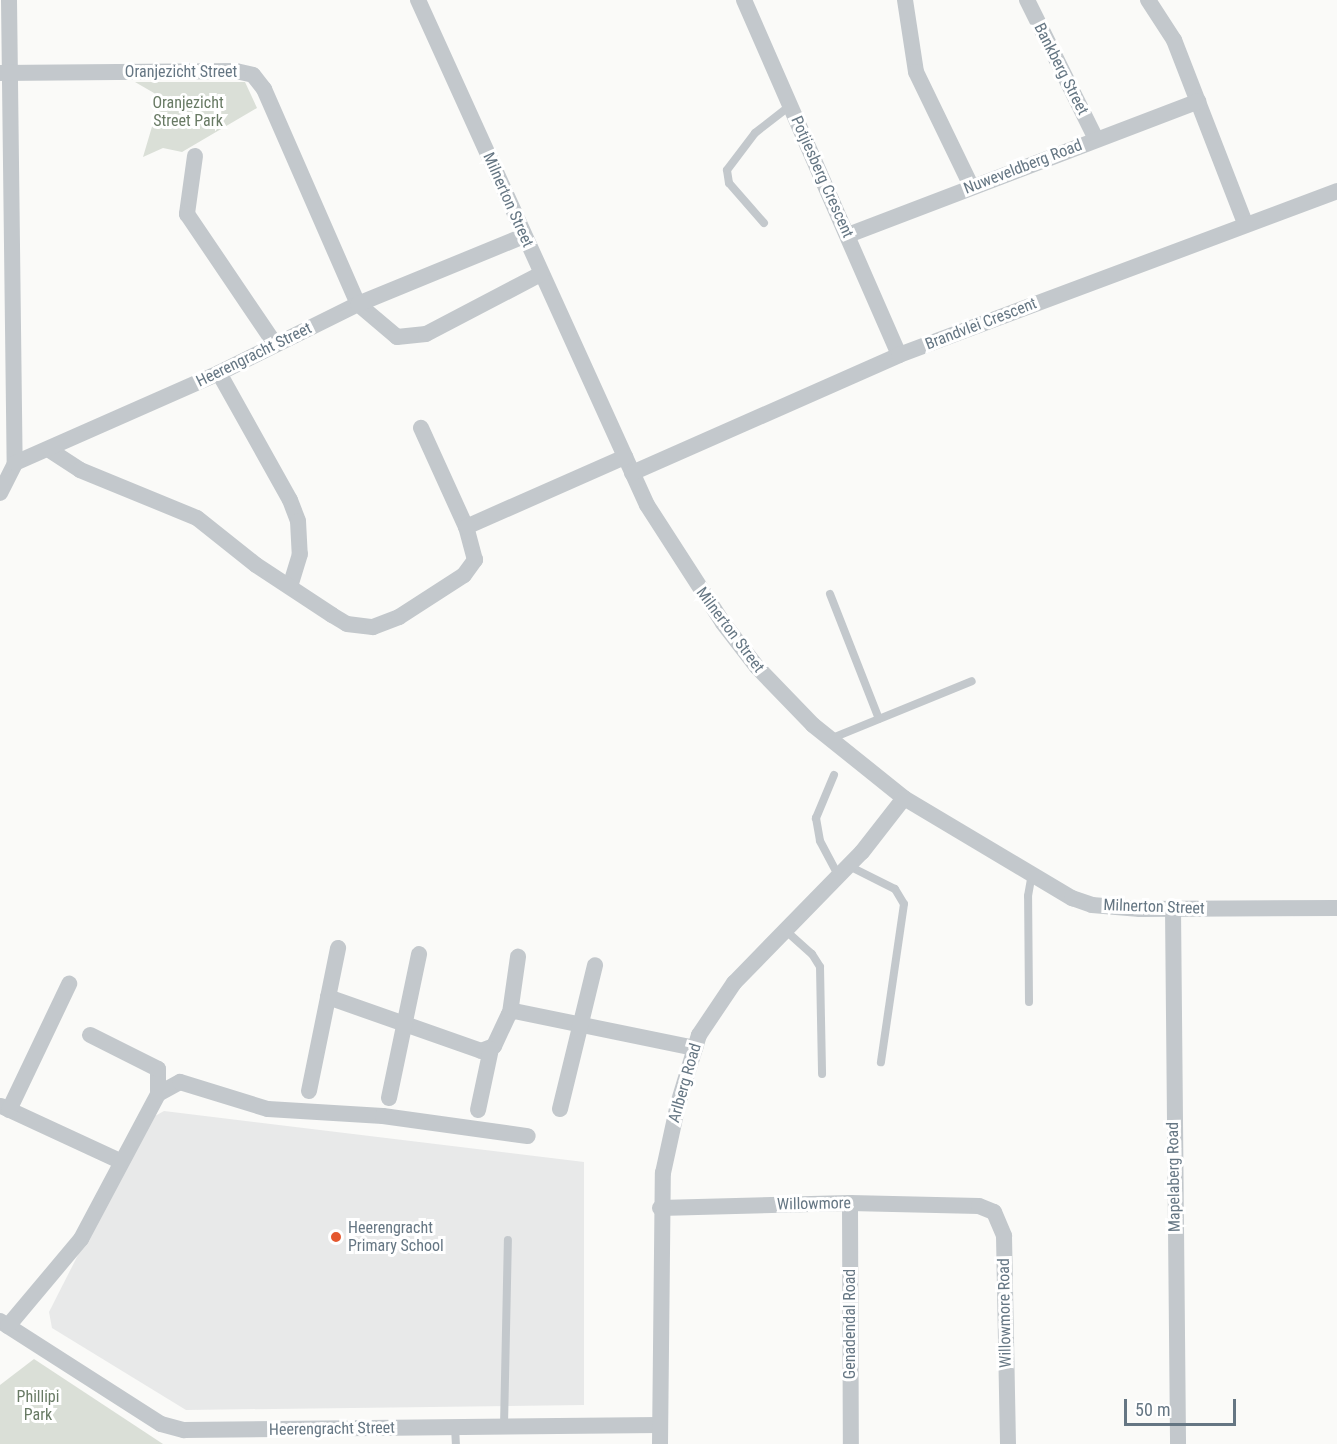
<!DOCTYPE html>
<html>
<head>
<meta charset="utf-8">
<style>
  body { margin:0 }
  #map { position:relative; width:1337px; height:1444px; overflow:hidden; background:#fafaf8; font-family:"Roboto Condensed",sans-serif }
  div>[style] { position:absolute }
  .built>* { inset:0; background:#e8e9e9 }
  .green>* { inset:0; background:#dadfd7 }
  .lane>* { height:8px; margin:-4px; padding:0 4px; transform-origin:4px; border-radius:4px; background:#c3c8cc }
  .street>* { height:16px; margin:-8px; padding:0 8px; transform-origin:8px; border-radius:8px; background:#c3c8cc }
  .dots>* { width:16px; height:16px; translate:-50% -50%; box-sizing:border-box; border:3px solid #fff; border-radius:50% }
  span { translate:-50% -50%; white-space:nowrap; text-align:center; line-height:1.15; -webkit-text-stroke:6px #fff; paint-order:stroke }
  .street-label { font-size:16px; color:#657683 }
  .park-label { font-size:16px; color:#687a64 }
  .poi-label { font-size:16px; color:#657683 }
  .left { translate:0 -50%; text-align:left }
  .scale { position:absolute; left:1124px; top:1399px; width:112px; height:27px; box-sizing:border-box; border:3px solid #657683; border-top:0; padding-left:8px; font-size:18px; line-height:21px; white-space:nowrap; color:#657683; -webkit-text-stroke:4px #fff; paint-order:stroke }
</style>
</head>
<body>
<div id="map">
  <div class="built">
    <i style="clip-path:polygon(164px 1111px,584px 1162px,584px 1405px,186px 1410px,52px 1328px,49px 1312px,146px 1121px)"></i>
  </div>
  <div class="green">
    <i style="clip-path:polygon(135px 82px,245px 82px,257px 108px,182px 152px,163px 148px,143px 157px,159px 103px,154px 93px)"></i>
    <i style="clip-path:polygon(34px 1359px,163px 1444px,0 1444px,0 1385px)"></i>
  </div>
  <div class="lane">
    <i style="left:764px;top:223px;width:53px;rotate:-131.2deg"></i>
    <i style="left:729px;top:183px;width:13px;rotate:-99deg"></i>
    <i style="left:727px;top:170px;width:46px;rotate:-52.9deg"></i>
    <i style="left:755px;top:133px;width:46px;rotate:-37.9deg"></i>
    <i style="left:830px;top:594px;width:134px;rotate:68.6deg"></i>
    <i style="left:830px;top:739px;width:153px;rotate:-22.2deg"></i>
    <i style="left:834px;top:775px;width:47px;rotate:112.7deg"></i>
    <i style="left:816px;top:818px;width:23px;rotate:80deg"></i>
    <i style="left:820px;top:841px;width:40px;rotate:62deg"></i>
    <i style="left:849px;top:866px;width:51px;rotate:26.6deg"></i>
    <i style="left:895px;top:889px;width:17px;rotate:59deg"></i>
    <i style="left:904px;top:904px;width:160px;rotate:98.3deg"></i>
    <i style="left:785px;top:930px;width:36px;rotate:42deg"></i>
    <i style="left:812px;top:954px;width:15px;rotate:58deg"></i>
    <i style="left:820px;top:967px;width:107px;rotate:88.9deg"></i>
    <i style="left:1029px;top:1002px;width:106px;rotate:-90.5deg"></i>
    <i style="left:1028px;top:896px;width:22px;rotate:-80deg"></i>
    <i style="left:504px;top:1426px;width:186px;rotate:-88.8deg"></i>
    <i style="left:455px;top:1427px;width:17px;rotate:87deg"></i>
  </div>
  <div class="street">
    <i style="left:9px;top:0;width:463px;rotate:89.3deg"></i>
    <i style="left:418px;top:0;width:554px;rotate:65.61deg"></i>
    <i style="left:647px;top:505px;width:140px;rotate:57.2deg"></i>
    <i style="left:723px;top:623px;width:56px;rotate:52.3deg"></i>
    <i style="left:757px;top:667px;width:81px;rotate:46deg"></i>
    <i style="left:813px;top:725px;width:117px;rotate:38.7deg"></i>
    <i style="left:904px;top:798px;width:196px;rotate:30.8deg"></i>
    <i style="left:1072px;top:898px;width:21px;rotate:19deg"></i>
    <i style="left:1092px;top:905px;width:48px;rotate:4.8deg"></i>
    <i style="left:1140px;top:909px;width:197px;rotate:-0.3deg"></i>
    <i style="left:744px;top:0;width:387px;rotate:66.4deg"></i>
    <i style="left:905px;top:0;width:73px;rotate:81.3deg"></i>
    <i style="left:916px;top:72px;width:127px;rotate:64.2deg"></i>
    <i style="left:1027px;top:0;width:155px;rotate:63.6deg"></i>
    <i style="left:1148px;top:0;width:48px;rotate:57deg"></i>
    <i style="left:1174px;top:40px;width:196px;rotate:68.8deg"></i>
    <i style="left:0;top:73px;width:236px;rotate:-0.5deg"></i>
    <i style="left:236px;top:71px;width:17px;rotate:13deg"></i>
    <i style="left:253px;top:75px;width:18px;rotate:52deg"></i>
    <i style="left:264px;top:89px;width:235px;rotate:66.4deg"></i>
    <i style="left:358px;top:304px;width:51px;rotate:40.2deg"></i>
    <i style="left:397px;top:337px;width:29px;rotate:-6deg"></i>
    <i style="left:426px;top:334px;width:130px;rotate:-27.6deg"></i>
    <i style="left:195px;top:156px;width:59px;rotate:97.9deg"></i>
    <i style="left:187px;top:214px;width:157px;rotate:55.9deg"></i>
    <i style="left:848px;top:235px;width:375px;rotate:-20.9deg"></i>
    <i style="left:219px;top:373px;width:145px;rotate:60.8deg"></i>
    <i style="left:290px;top:500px;width:22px;rotate:69deg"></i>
    <i style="left:298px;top:521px;width:33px;rotate:87deg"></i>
    <i style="left:300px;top:554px;width:34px;rotate:107deg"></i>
    <i style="left:48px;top:449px;width:38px;rotate:33deg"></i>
    <i style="left:80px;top:470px;width:126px;rotate:22.3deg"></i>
    <i style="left:197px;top:518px;width:75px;rotate:38.5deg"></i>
    <i style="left:256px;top:565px;width:91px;rotate:33.3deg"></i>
    <i style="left:332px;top:615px;width:17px;rotate:31deg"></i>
    <i style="left:347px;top:624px;width:26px;rotate:7deg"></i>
    <i style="left:373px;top:627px;width:28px;rotate:-21deg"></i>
    <i style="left:399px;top:617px;width:77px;rotate:-32.9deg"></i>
    <i style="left:464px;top:575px;width:19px;rotate:-54deg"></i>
    <i style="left:475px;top:560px;width:34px;rotate:-105deg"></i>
    <i style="left:466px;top:527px;width:109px;rotate:-114.4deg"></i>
    <i style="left:632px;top:473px;width:292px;rotate:-23.8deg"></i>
    <i style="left:899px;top:355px;width:468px;rotate:-20.5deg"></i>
    <i style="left:0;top:493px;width:34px;rotate:-63deg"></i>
    <i style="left:15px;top:463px;width:223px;rotate:-23.8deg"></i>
    <i style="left:219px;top:373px;width:155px;rotate:-26.4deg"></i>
    <i style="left:358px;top:304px;width:179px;rotate:-22.3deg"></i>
    <i style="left:466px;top:527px;width:174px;rotate:-23.8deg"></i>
    <i style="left:1173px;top:909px;width:535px;rotate:89.46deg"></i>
    <i style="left:328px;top:997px;width:162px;rotate:19.4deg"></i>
    <i style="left:481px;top:1051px;width:14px;rotate:-21deg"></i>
    <i style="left:494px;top:1046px;width:35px;rotate:-65deg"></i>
    <i style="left:509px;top:1014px;width:6px;rotate:-31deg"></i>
    <i style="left:514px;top:1011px;width:185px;rotate:11.6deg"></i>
    <i style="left:510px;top:1013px;width:57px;rotate:-81.9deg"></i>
    <i style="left:309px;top:1091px;width:146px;rotate:-78.5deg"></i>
    <i style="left:158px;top:1094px;width:25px;rotate:-29deg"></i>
    <i style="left:180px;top:1082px;width:92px;rotate:17.1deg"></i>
    <i style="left:268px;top:1109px;width:115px;rotate:3.5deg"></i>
    <i style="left:383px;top:1116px;width:146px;rotate:7.9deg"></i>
    <i style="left:389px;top:1098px;width:147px;rotate:-78.2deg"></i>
    <i style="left:1px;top:1106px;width:131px;rotate:24.8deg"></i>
    <i style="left:560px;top:1109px;width:148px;rotate:-76.3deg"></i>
    <i style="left:9px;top:1110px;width:140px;rotate:-64.5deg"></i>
    <i style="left:478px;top:1110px;width:62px;rotate:-78deg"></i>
    <i style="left:850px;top:1203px;width:241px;rotate:89.8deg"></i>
    <i style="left:660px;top:1208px;width:190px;rotate:-1.5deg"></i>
    <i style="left:850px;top:1203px;width:129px;rotate:1.3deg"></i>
    <i style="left:979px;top:1206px;width:16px;rotate:22deg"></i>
    <i style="left:994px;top:1212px;width:26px;rotate:67deg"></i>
    <i style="left:1004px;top:1236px;width:208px;rotate:88.9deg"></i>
    <i style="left:0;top:1321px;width:191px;rotate:32.6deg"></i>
    <i style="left:161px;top:1424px;width:24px;rotate:15deg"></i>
    <i style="left:184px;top:1430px;width:475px;rotate:-0.6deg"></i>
    <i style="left:8px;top:1326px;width:114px;rotate:-50deg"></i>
    <i style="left:81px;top:1239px;width:164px;rotate:-62deg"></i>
    <i style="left:158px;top:1094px;width:25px;rotate:-90deg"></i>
    <i style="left:158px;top:1069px;width:76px;rotate:-153.4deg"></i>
    <i style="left:660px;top:1444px;width:271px;rotate:-89.4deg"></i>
    <i style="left:663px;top:1173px;width:71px;rotate:-77.7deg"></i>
    <i style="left:678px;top:1104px;width:72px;rotate:-73.1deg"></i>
    <i style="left:699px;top:1035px;width:63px;rotate:-56.1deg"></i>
    <i style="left:734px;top:983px;width:183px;rotate:-45.7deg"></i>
    <i style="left:862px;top:852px;width:68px;rotate:-52.1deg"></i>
  </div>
  <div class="dots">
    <i style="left:336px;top:1237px;background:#e4572e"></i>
  </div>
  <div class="street-label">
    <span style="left:1061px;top:69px;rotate:63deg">Bankberg Street</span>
    <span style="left:181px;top:72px">Oranjezicht Street</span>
    <span style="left:1023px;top:167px;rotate:-21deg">Nuweveldberg Road</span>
    <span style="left:822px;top:177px;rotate:66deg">Potjiesberg Crescent</span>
    <span style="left:508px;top:200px;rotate:66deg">Milnerton Street</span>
    <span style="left:981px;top:324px;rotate:-21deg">Brandvlei Crescent</span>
    <span style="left:254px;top:355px;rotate:-26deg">Heerengracht Street</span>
    <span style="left:730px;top:630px;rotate:53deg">Milnerton Street</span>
    <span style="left:1154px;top:907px;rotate:2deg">Milnerton Street</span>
    <span style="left:685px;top:1083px;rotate:-74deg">Arlberg Road</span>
    <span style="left:1174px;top:1177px;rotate:-91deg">Mapelaberg Road</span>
    <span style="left:814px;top:1204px;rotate:-1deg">Willowmore</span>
    <span style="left:1005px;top:1313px;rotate:-91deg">Willowmore Road</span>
    <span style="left:850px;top:1324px;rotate:-90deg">Genadendal Road</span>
    <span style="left:332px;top:1429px;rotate:-1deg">Heerengracht Street</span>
  </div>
  <div class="park-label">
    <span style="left:188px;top:112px">Oranjezicht<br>Street Park</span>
    <span style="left:38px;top:1406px">Phillipi<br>Park</span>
  </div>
  <div class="poi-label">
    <span class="left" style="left:348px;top:1237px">Heerengracht<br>Primary School</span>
  </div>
  <div class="scale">50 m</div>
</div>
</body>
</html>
